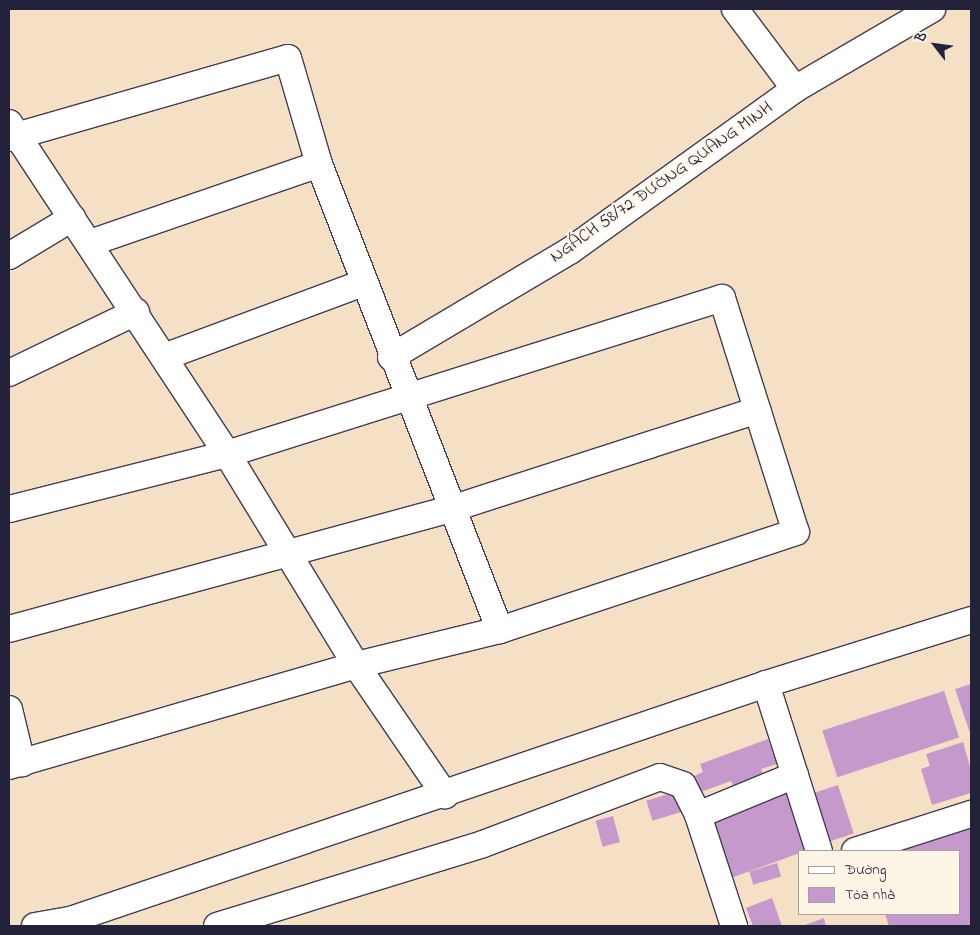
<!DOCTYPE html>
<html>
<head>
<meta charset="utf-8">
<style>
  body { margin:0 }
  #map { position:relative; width:980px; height:935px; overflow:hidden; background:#f5e0c6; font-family:"Indie Flower",sans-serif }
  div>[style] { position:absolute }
  .building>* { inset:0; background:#c699cc; transform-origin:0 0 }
  .roads { filter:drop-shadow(1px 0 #423e50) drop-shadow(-1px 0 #423e50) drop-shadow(0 1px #423e50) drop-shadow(0 -1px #423e50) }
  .minor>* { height:26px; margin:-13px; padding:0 13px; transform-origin:13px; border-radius:13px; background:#fff }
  span { translate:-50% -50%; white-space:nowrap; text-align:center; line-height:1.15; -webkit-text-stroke:4.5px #fcf5e5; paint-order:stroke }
  .street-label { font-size:18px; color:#22223b }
  .frame { position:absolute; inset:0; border:10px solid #22223b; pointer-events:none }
  .legend { position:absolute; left:798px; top:850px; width:162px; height:65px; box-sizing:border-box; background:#fcf5e5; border:1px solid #a5a1a1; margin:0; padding:6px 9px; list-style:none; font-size:15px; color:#22223b }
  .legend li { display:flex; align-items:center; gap:10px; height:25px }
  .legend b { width:25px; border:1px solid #a5a1a1 }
  .north { position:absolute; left:910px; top:20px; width:50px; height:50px; -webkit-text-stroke:4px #fcf5e5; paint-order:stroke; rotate:300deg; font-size:14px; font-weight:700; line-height:20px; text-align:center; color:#22223b }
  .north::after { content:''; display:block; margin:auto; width:18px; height:22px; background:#22223b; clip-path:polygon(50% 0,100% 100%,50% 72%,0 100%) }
</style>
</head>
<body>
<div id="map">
  <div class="building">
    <i style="clip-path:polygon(971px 684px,971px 736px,955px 689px)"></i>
    <i style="left:944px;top:691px;width:49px;height:128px;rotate:72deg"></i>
    <i style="clip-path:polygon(768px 739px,777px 764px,761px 769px,765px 779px,735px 791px,731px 781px,698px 793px,692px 777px,703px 772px,700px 764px)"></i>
    <i style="clip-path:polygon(963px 742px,971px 770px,971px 793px,932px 805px,921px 769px,930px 766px,926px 754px)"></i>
    <i style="left:838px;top:785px;width:51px;height:32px;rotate:72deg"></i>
    <i style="left:791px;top:788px;width:64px;height:85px;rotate:70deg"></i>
    <i style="left:675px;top:792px;width:21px;height:30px;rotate:73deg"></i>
    <i style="left:613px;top:816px;width:27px;height:18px;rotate:75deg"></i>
    <i style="clip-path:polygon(971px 826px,971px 926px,889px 926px,885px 914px,959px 914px,959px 851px,895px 851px)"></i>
    <i style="left:777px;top:863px;width:14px;height:29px;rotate:73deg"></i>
    <i style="clip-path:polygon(772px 898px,782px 926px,753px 926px,746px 908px)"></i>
    <i style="clip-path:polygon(824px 918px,826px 926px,802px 926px)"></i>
  </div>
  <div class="roads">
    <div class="minor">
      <i style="left:735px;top:9px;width:100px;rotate:53.1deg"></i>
      <i style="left:9px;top:123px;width:396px;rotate:56.6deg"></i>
      <i style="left:227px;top:454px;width:225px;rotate:165.8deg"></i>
      <i style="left:9px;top:138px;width:290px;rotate:-16deg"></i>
      <i style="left:288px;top:58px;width:110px;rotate:73.7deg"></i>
      <i style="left:319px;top:164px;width:500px;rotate:68.8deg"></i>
      <i style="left:90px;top:243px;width:242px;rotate:-19deg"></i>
      <i style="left:9px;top:256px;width:74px;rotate:-31.1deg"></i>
      <i style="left:722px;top:298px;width:245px;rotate:72.5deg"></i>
      <i style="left:796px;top:532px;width:312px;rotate:161.7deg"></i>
      <i style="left:500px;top:630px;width:148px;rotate:166.3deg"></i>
      <i style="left:356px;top:665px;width:247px;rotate:-121.4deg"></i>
      <i style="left:227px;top:454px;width:519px;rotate:-17.49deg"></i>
      <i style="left:164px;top:357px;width:212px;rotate:-20.4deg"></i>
      <i style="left:391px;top:357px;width:209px;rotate:-30.7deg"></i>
      <i style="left:571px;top:250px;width:276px;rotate:-35.7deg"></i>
      <i style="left:795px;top:89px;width:159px;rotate:-30.3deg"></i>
      <i style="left:9px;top:373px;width:141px;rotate:-25.7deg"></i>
      <i style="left:9px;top:629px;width:458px;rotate:-15.2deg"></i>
      <i style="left:451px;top:509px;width:322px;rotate:-17.9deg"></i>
      <i style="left:766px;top:684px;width:175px;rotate:72.4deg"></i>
      <i style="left:9px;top:709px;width:56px;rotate:76.5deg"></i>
      <i style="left:9px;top:766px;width:361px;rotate:-16.2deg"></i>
      <i style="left:356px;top:665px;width:158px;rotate:55.6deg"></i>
      <i style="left:698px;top:815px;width:105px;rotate:-22.4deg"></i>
      <i style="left:855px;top:851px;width:122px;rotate:-17.7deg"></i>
      <i style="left:35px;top:926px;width:39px;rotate:-10deg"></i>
      <i style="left:73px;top:919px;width:732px;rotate:-18.73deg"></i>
      <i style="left:766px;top:684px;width:215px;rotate:-17.3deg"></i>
      <i style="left:217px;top:926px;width:278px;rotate:-17.1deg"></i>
      <i style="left:483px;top:844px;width:189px;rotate:-20.7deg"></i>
      <i style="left:660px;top:777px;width:24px;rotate:19deg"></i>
      <i style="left:683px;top:785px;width:34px;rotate:63deg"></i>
      <i style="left:698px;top:815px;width:117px;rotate:72deg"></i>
    </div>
  </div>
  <div class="street-label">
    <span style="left:662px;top:183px;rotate:-35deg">NGÁCH 58/72 ĐƯỜNG QUANG MINH</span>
  </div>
  <div class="frame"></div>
  <ul class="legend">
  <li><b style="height:6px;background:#fff"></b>Đường</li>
  <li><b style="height:14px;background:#c699cc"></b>Tòa nhà</li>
  </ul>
  <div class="north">B</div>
</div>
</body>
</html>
